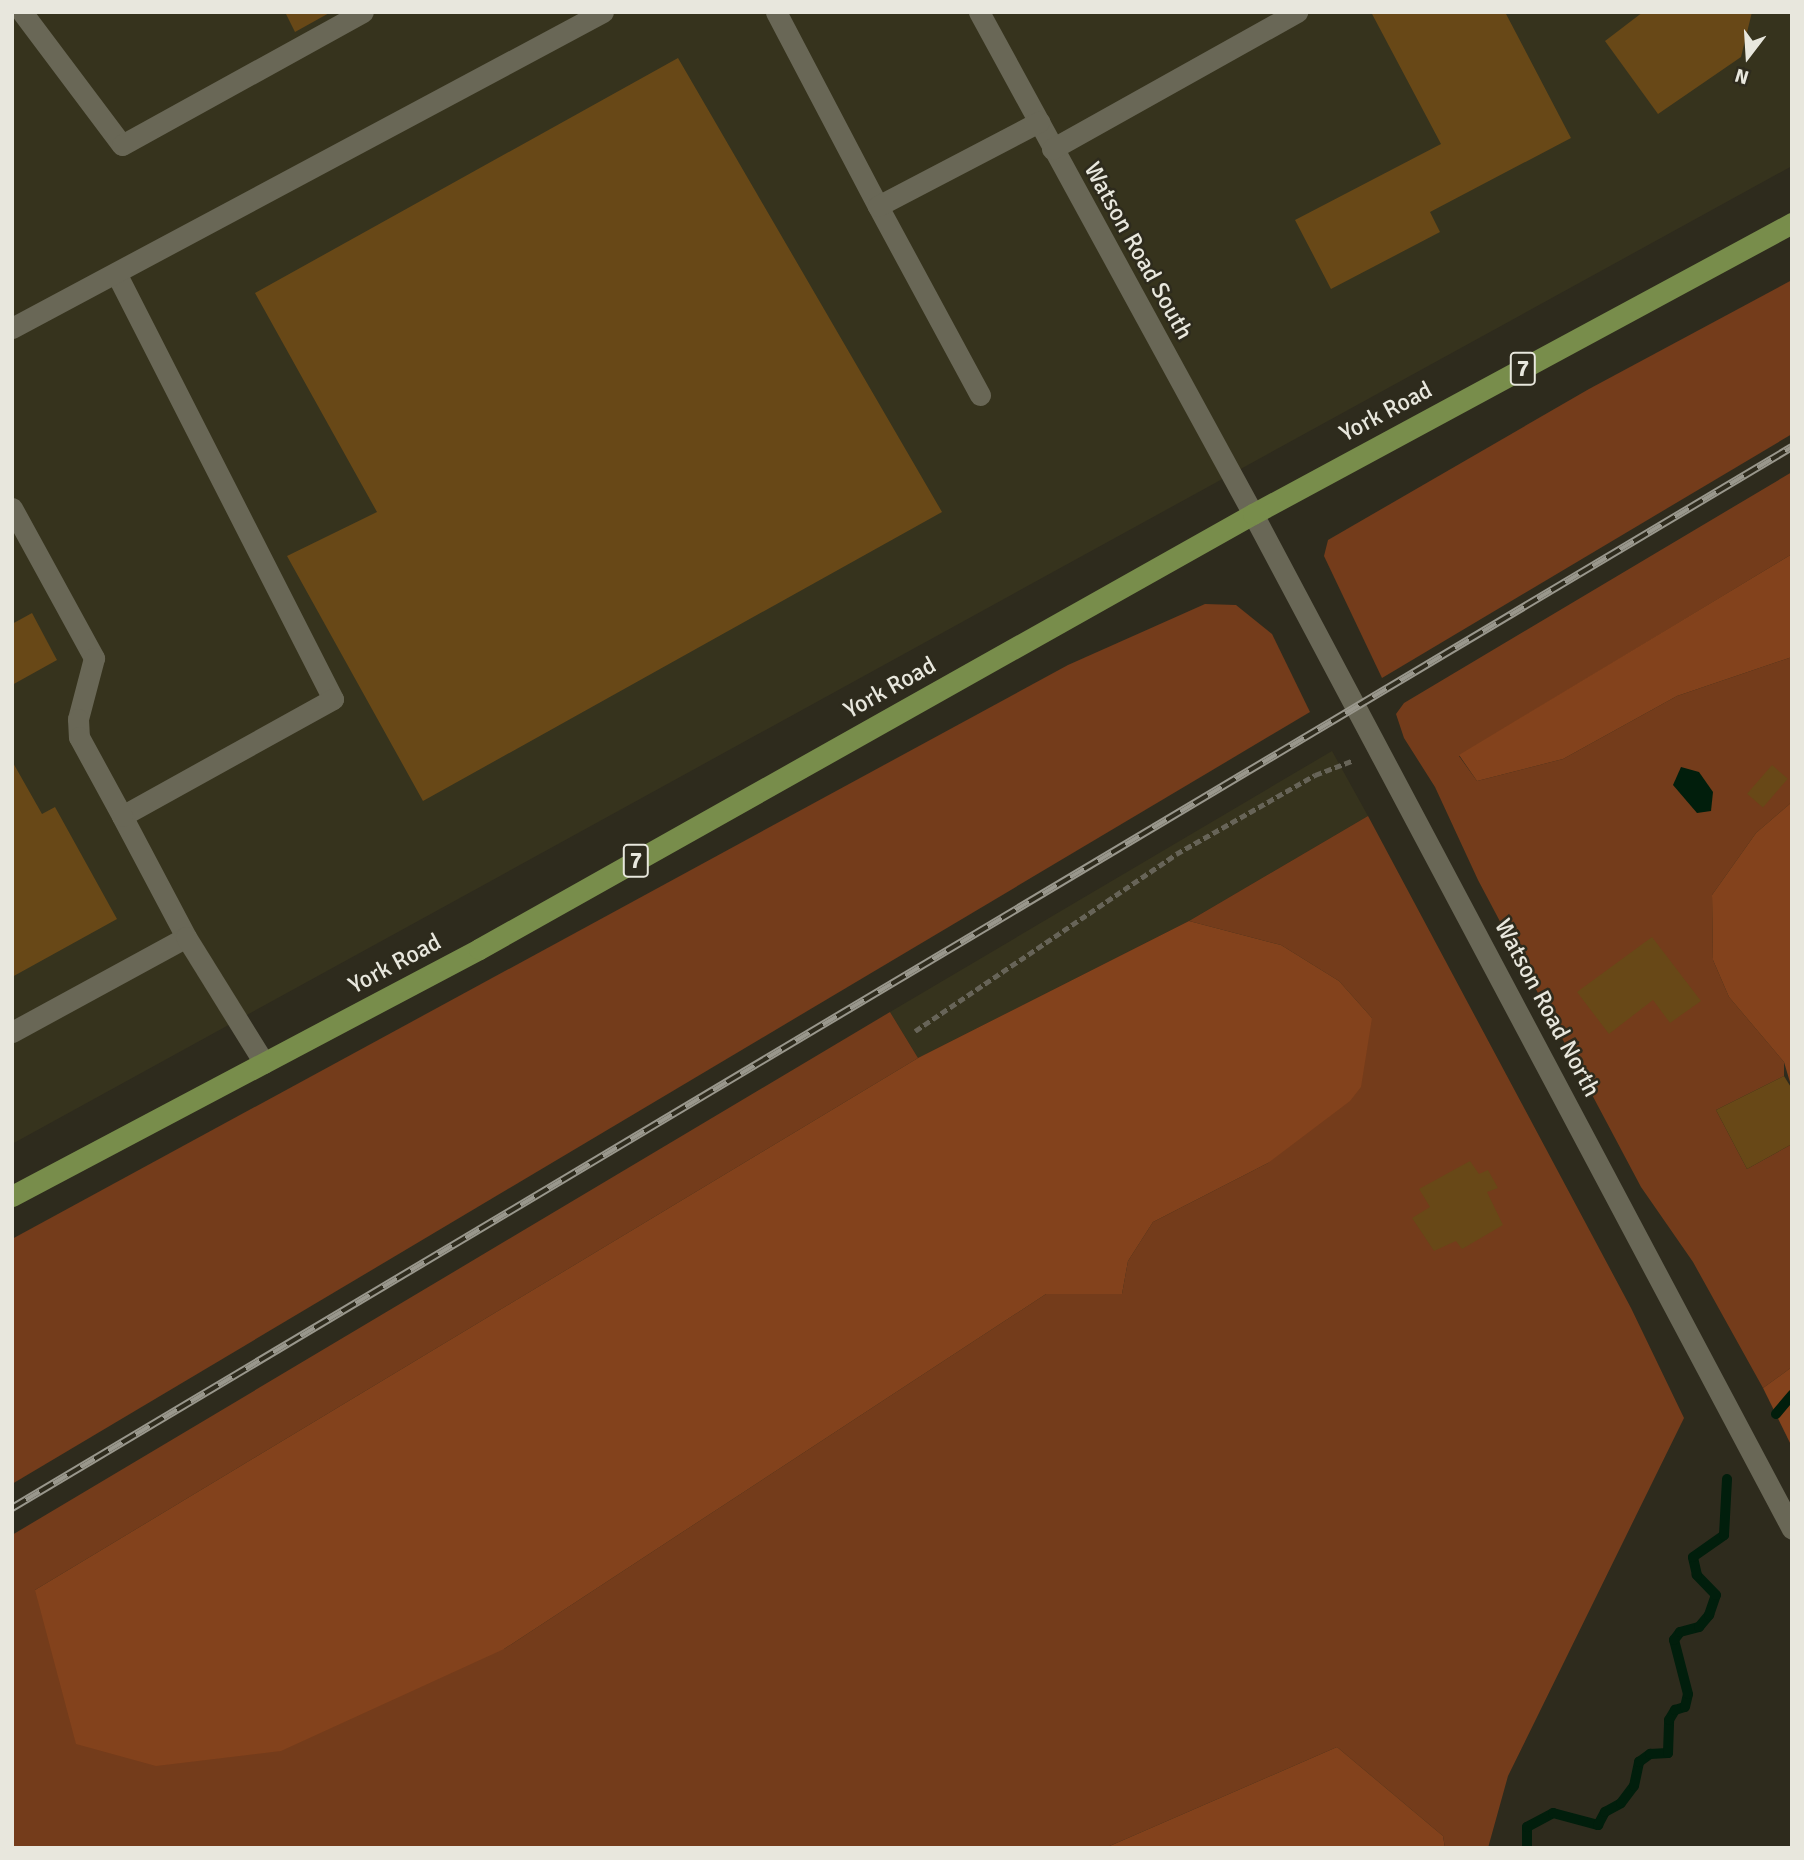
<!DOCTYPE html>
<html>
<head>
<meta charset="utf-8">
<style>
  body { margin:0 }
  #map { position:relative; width:1804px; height:1860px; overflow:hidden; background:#2e2b1d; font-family:Signika,sans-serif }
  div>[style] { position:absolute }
  .built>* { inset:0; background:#36331d }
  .green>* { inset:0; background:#743c1b }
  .forest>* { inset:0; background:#83421c }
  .water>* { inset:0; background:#011e0c }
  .stream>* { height:10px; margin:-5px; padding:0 5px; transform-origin:5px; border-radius:5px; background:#011e0c }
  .building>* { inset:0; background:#684817; transform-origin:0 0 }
  .path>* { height:4.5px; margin-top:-2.25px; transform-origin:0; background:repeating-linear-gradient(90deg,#676458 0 7px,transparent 0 10.5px) }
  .minor>* { height:21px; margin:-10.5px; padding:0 10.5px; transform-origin:10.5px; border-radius:10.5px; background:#696756 }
  .major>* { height:21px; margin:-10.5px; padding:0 10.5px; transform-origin:10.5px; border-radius:10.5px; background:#788d4b }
  .rail>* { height:8px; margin-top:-4px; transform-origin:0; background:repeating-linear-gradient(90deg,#2e2b1d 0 16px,#99978c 0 32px); box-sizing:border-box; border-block:2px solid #99978c }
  span { translate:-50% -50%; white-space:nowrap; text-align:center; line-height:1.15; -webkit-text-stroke:5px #2e2b1d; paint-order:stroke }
  .shield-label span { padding:2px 5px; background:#2e2b1d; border:2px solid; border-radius:5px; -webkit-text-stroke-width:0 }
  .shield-label { font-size:23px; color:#e8e7dd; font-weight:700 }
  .street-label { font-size:24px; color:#e8e7dd }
  .frame { position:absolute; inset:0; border:14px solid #e8e7dd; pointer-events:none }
  .north { position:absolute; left:1713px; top:21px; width:70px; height:70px; -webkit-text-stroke:5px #2e2b1d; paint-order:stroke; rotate:197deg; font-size:19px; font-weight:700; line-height:28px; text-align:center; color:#e8e7dd }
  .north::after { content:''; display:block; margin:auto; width:24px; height:32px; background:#e8e7dd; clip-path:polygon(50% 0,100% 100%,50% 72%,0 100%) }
</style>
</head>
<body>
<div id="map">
  <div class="built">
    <i style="clip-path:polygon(12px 12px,1792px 12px,1792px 166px,12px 1144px)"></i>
    <i style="clip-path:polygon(1332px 751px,1368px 816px,1189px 921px,918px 1058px,890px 1012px)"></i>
  </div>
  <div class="green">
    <i style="clip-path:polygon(1792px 280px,1792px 434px,1382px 678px,1324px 556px,1328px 540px,1589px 389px)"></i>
    <i style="clip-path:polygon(1792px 472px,1792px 554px,1459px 756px,1477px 781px,1563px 759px,1677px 696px,1792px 657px,1792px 802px,1756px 833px,1712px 895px,1713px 960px,1729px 997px,1784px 1062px,1784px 1076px,1716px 1110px,1747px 1169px,1792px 1144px,1792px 1367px,1763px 1388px,1693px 1262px,1641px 1187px,1478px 880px,1435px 787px,1404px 738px,1396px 714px,1404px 703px)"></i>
    <i style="clip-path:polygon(1205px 604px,1236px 605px,1272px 634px,1310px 712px,12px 1484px,12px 1239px,1068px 665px)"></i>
    <i style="clip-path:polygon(1368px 816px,1631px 1308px,1684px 1418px,1508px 1776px,1488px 1848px,1445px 1848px,1443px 1836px,1337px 1747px,1105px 1848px,12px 1848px,12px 1535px,890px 1012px,918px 1058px,35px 1590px,504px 1649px,1046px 1294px,1122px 1294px,1128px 1261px,1153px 1222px,1268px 1163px,1372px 1018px,1339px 981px,1281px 945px,1189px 921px)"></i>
  </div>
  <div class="forest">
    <i style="clip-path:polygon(1792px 554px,1792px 657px,1677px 696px,1563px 759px,1477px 781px,1459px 755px)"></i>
    <i style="clip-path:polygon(1792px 802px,1792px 1089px,1784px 1062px,1729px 997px,1713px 960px,1712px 895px,1756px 833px)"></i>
    <i style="clip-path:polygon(1189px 921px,1281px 945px,1339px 981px,1372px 1018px,1361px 1087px,1350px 1101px,1268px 1163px,1153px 1222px,1128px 1261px,1122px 1294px,1046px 1294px,504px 1649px,281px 1751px,156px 1766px,76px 1744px,35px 1590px,918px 1058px)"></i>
    <i style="clip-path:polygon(1792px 1367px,1792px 1447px,1763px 1388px)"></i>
    <i style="clip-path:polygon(1337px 1747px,1443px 1836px,1445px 1848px,1105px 1848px)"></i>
  </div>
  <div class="water">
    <i style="clip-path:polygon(1681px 767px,1699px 772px,1713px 792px,1711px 811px,1697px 813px,1673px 785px)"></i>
  </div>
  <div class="stream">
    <i style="left:1776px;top:1414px;width:25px;rotate:-50deg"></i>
    <i style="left:1527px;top:1848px;width:21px;rotate:-90deg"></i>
    <i style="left:1527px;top:1827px;width:30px;rotate:-28deg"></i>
    <i style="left:1553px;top:1813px;width:47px;rotate:14.9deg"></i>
    <i style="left:1598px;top:1825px;width:15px;rotate:-62deg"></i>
    <i style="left:1605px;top:1812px;width:18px;rotate:-29deg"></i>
    <i style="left:1621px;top:1803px;width:21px;rotate:-53deg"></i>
    <i style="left:1634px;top:1786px;width:25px;rotate:-78deg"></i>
    <i style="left:1639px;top:1762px;width:14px;rotate:-36deg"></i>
    <i style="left:1650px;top:1754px;width:18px;rotate:-3deg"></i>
    <i style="left:1668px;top:1753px;width:33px;rotate:-88deg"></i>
    <i style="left:1669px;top:1720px;width:12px;rotate:-59deg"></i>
    <i style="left:1675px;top:1710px;width:10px;rotate:-17deg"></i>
    <i style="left:1685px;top:1707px;width:13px;rotate:-77deg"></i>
    <i style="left:1688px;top:1694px;width:56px;rotate:-104.5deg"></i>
    <i style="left:1674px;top:1640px;width:10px;rotate:-53deg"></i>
    <i style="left:1680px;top:1632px;width:20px;rotate:-15deg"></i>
    <i style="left:1699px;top:1627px;width:16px;rotate:-50deg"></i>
    <i style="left:1709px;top:1615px;width:21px;rotate:-71deg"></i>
    <i style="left:1716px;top:1595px;width:28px;rotate:-134deg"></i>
    <i style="left:1697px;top:1575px;width:18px;rotate:-103deg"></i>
    <i style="left:1693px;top:1557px;width:38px;rotate:-35deg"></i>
    <i style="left:1724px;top:1535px;width:56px;rotate:-86.9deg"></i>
  </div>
  <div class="building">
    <i style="clip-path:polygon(285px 12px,331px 12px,295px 32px)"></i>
    <i style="clip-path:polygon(1371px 12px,1505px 12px,1571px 138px,1430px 212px,1440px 232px,1331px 289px,1295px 220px,1441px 144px)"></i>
    <i style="clip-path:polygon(1643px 12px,1752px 12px,1741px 57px,1658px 114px,1605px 41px)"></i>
    <i style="clip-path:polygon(678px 58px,942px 512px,423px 801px,287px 556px,377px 512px,255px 293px)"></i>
    <i style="clip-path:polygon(32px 613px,57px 660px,12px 685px,12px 624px)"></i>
    <i style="clip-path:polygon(12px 761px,42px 814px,55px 807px,117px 919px,12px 977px)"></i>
    <i style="left:1772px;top:765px;width:21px;height:38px;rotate:41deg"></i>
    <i style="clip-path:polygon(1652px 937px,1701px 1001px,1670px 1023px,1653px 1000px,1609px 1034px,1577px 992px)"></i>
    <i style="clip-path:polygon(1784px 1076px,1792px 1089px,1792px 1144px,1747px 1169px,1716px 1110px)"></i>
    <i style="clip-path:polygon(1470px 1161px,1479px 1174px,1488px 1170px,1498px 1188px,1487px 1192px,1503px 1225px,1462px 1249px,1456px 1241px,1434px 1251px,1412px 1218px,1430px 1207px,1419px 1189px)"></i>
  </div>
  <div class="path">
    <i style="left:915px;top:1031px;width:315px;rotate:-34.1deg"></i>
    <i style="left:1176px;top:854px;width:160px;rotate:-29.6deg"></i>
    <i style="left:1315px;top:775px;width:40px;rotate:-21deg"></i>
  </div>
  <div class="minor">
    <i style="left:22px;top:12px;width:166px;rotate:53.1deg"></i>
    <i style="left:122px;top:145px;width:275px;rotate:-28.9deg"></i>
    <i style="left:776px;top:12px;width:219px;rotate:62.3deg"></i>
    <i style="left:979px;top:12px;width:572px;rotate:61.37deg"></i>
    <i style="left:1253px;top:514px;width:1149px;rotate:62.03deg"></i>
    <i style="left:1052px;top:149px;width:281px;rotate:-29.2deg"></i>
    <i style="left:116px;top:273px;width:478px;rotate:63deg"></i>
    <i style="left:333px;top:699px;width:241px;rotate:151deg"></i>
    <i style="left:122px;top:816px;width:137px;rotate:62.1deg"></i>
    <i style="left:12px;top:328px;width:670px;rotate:-28.13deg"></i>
    <i style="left:980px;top:395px;width:215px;rotate:-118.4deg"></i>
    <i style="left:878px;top:206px;width:182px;rotate:-27.6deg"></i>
    <i style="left:12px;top:508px;width:171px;rotate:61.3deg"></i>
    <i style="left:94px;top:658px;width:63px;rotate:104.7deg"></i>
    <i style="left:78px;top:719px;width:18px;rotate:87deg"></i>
    <i style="left:79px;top:737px;width:90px;rotate:61.4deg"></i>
    <i style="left:12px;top:1032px;width:198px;rotate:-28.6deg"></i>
    <i style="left:186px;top:937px;width:148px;rotate:58.2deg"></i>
  </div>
  <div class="major">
    <i style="left:12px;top:1196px;width:528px;rotate:-27.87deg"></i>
    <i style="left:479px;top:949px;width:888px;rotate:-29.34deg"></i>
    <i style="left:1253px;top:514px;width:613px;rotate:-28.36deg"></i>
  </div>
  <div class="rail">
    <i style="left:12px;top:1508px;width:2072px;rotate:-30.8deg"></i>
  </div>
  <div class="shield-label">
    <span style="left:1523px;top:369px">7</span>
    <span style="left:636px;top:861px">7</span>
  </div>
  <div class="street-label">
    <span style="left:1138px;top:251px;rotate:61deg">Watson Road South</span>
    <span style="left:1386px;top:412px;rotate:-28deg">York Road</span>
    <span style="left:890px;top:688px;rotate:-29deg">York Road</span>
    <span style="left:395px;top:964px;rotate:-28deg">York Road</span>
    <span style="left:1547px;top:1008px;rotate:62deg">Watson Road North</span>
  </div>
  <div class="frame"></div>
  <div class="north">N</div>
</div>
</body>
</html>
